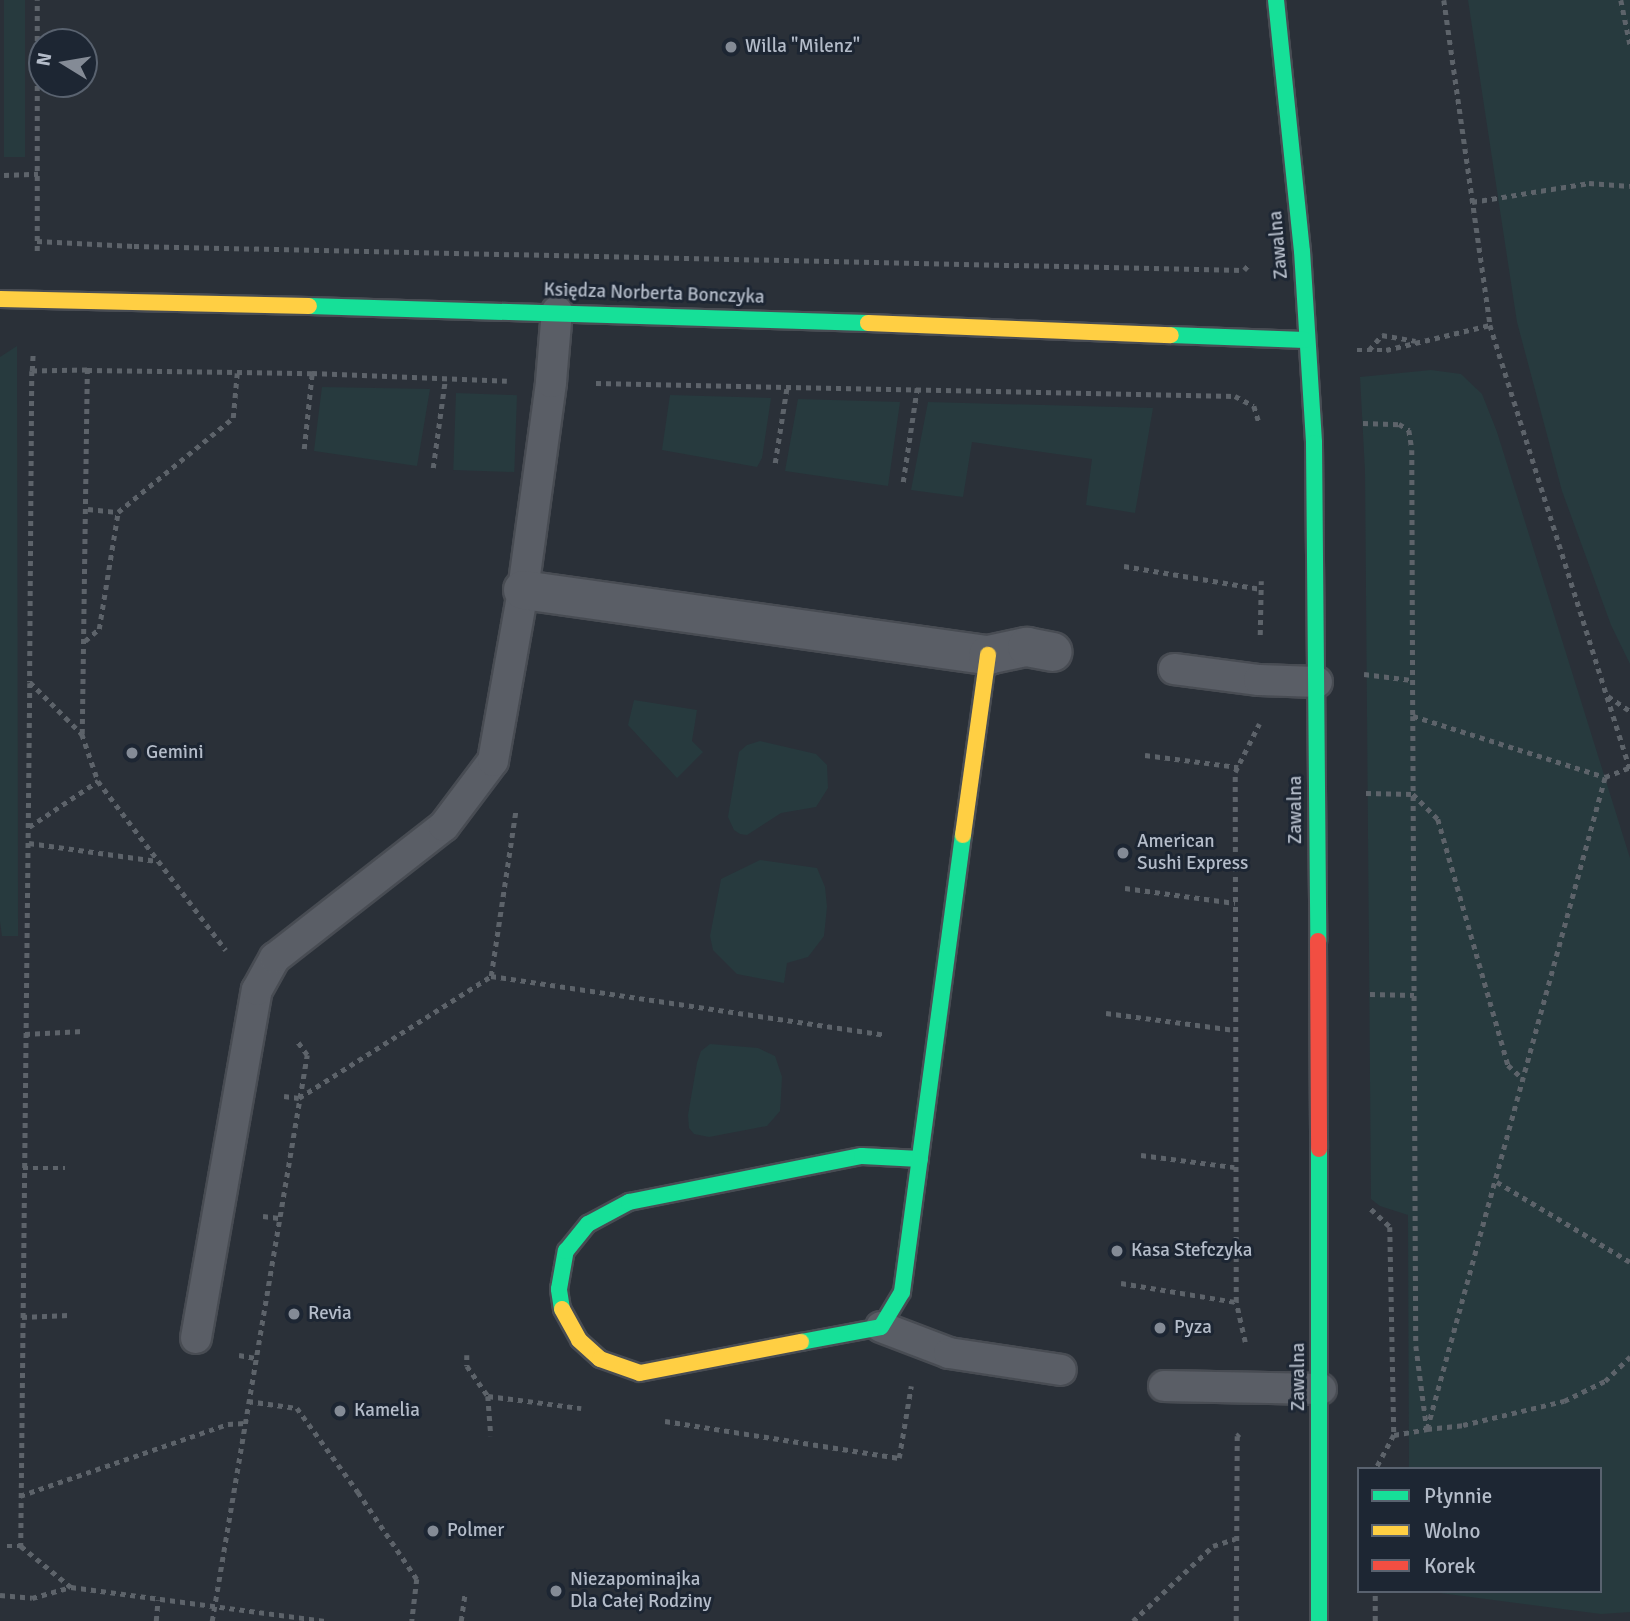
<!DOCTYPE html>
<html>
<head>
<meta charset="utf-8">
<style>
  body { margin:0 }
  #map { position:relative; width:1630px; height:1621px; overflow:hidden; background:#2a3038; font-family:Signika,sans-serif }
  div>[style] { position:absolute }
  .green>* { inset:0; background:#273a3e; transform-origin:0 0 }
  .path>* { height:4.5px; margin-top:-2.25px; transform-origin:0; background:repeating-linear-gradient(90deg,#5d636a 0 5px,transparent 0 10px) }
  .roads { filter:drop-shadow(2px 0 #484c53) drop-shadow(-2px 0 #484c53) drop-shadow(0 2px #484c53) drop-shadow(0 -2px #484c53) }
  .lane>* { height:30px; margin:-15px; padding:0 15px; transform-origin:15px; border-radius:15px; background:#5a5e66 }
  .street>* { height:38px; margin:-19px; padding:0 19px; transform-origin:19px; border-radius:19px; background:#5a5e66 }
  .fast>* { height:16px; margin:-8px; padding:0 8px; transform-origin:8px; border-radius:8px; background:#16e098 }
  .slow>* { height:16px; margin:-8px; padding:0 8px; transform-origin:8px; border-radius:8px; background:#ffcf43 }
  .jam>* { height:16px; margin:-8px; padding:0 8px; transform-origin:8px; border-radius:8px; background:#f24e42 }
  .dots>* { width:19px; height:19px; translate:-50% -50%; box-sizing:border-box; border:4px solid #1d2633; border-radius:50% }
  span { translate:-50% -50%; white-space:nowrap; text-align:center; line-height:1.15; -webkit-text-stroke:6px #1d2633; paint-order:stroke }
  .poi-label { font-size:19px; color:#b4bcc9 }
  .left { translate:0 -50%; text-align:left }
  .street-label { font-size:19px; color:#b4bcc9 }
  .legend { position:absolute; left:1357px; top:1467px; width:245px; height:126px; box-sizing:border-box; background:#1d2633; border:2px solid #59626f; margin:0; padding:9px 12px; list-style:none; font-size:21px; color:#b4bcc9 }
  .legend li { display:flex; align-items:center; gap:14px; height:35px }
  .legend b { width:35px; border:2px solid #59626f }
  .north { position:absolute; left:28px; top:28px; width:70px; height:70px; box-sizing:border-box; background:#1d2633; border:2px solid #59626f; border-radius:50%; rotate:281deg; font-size:19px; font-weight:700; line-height:28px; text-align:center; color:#b4bcc9 }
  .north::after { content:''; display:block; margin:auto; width:24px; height:32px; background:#848b96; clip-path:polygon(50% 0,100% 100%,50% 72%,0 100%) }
</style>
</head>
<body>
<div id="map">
  <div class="green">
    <i style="left:4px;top:0;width:21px;height:157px"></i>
    <i style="clip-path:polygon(1468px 0,1630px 0,1630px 664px,1611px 625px,1562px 491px,1517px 322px)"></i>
    <i style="clip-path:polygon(17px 346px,18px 936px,2px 936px,0 921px,0 357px)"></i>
    <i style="clip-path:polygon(1431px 370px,1461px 374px,1482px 394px,1497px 432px,1630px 858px,1630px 1612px,1601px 1614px,1432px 1592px,1600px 1591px,1600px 1469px,1409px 1469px,1408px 1215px,1380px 1206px,1371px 1199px,1365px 471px,1360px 377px)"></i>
    <i style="clip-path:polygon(322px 387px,430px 389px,417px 466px,314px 451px)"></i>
    <i style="left:456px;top:393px;width:61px;height:77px;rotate:2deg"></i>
    <i style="clip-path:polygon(670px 395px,771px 398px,762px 458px,757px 467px,662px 450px)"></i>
    <i style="clip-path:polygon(798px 399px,900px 402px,888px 486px,785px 471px)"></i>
    <i style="clip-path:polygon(928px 402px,1153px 408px,1135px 513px,1086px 505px,1092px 459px,972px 442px,963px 497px,911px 490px)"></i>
    <i style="clip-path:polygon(634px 700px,697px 710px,692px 741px,703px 752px,677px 778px,628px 725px)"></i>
    <i style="clip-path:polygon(760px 741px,816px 754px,827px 765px,828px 788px,816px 807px,781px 813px,747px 835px,740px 834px,734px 830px,728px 817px,739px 752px,747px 745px)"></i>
    <i style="clip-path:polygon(760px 860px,817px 868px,825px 887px,827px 907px,824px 936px,808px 957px,787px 963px,784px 983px,737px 974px,713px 950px,710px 936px,721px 879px)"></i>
    <i style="clip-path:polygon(710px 1044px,758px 1048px,775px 1056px,782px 1077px,781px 1096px,780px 1111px,767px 1126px,709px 1137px,694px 1134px,689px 1128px,688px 1115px,697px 1063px,701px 1051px)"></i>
  </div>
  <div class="path">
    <i style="left:1444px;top:0;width:328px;rotate:81.9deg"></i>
    <i style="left:1490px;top:325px;width:467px;rotate:72.5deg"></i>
    <i style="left:1621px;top:0;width:45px;rotate:78.4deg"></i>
    <i style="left:4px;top:175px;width:34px;rotate:-2deg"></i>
    <i style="left:1472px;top:202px;width:119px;rotate:-9.2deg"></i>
    <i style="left:1589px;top:183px;width:41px;rotate:4.2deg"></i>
    <i style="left:37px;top:241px;width:97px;rotate:3deg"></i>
    <i style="left:134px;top:246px;width:1110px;rotate:1.24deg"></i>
    <i style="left:1244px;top:270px;width:9px;rotate:-49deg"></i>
    <i style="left:37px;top:251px;width:251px;rotate:-90deg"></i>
    <i style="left:1357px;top:350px;width:29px"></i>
    <i style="left:1386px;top:350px;width:107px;rotate:-13.5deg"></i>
    <i style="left:1369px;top:350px;width:20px;rotate:-49deg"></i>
    <i style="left:1382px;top:335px;width:34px;rotate:10deg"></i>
    <i style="left:87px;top:370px;width:55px;rotate:179deg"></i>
    <i style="left:32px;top:371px;width:311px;rotate:90.4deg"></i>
    <i style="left:30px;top:682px;width:74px;rotate:45deg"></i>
    <i style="left:82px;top:734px;width:364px;rotate:-89.2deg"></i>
    <i style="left:87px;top:370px;width:225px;rotate:0.8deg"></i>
    <i style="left:312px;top:373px;width:195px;rotate:2.3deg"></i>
    <i style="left:32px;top:371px;width:20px;rotate:-87deg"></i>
    <i style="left:596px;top:383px;width:639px;rotate:1.17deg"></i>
    <i style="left:1235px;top:396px;width:21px;rotate:28deg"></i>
    <i style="left:1254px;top:406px;width:17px;rotate:73deg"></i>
    <i style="left:1363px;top:423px;width:36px;rotate:2deg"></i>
    <i style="left:1399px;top:424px;width:12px;rotate:31deg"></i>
    <i style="left:1409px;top:430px;width:20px;rotate:81deg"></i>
    <i style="left:1412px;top:450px;width:266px;rotate:89.8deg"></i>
    <i style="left:1413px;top:716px;width:201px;rotate:17.6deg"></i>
    <i style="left:1605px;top:777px;width:26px;rotate:-21deg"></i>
    <i style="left:304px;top:449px;width:76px;rotate:-84deg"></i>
    <i style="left:775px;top:463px;width:78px;rotate:-81.1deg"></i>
    <i style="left:433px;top:468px;width:89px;rotate:-82.2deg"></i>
    <i style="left:903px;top:482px;width:95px;rotate:-81.5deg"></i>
    <i style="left:88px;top:509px;width:30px;rotate:6deg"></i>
    <i style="left:118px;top:512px;width:149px;rotate:-39.3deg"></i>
    <i style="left:233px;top:418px;width:45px;rotate:-84.9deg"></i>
    <i style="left:1124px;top:566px;width:139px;rotate:9.5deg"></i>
    <i style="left:1260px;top:635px;width:54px;rotate:-88.9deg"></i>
    <i style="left:85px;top:641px;width:18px;rotate:-41deg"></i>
    <i style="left:99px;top:629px;width:119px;rotate:-80.8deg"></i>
    <i style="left:1364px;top:674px;width:48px;rotate:7.1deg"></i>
    <i style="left:30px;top:683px;width:863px;rotate:90.6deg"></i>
    <i style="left:21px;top:1546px;width:65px;rotate:39.4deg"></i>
    <i style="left:1608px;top:696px;width:27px;rotate:34deg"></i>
    <i style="left:1413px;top:716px;width:630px;rotate:89.73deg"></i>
    <i style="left:1416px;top:1346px;width:84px;rotate:82.5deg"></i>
    <i style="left:1427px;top:1429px;width:36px;rotate:-6deg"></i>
    <i style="left:1463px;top:1425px;width:104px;rotate:-13.4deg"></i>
    <i style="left:1564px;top:1401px;width:46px;rotate:-26deg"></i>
    <i style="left:1605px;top:1381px;width:35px;rotate:-44deg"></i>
    <i style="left:82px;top:734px;width:50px;rotate:71.2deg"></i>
    <i style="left:98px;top:781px;width:212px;rotate:52.9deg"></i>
    <i style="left:1145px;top:755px;width:94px;rotate:7.4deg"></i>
    <i style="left:1366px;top:793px;width:47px;rotate:1.2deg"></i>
    <i style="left:1413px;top:794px;width:35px;rotate:45deg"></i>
    <i style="left:1438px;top:819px;width:256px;rotate:74.1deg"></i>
    <i style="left:1508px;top:1065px;width:21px;rotate:43deg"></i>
    <i style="left:29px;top:827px;width:83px;rotate:-33.7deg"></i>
    <i style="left:29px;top:843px;width:129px;rotate:8deg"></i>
    <i style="left:1125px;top:888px;width:111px;rotate:7.8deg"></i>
    <i style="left:491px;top:976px;width:398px;rotate:8.5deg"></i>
    <i style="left:1370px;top:994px;width:44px;rotate:1.3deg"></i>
    <i style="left:1106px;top:1013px;width:130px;rotate:7.5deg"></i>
    <i style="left:25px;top:1034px;width:58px;rotate:-3deg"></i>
    <i style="left:284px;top:1096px;width:15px;rotate:8deg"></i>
    <i style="left:299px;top:1098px;width:227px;rotate:-32.4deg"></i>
    <i style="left:491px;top:976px;width:169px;rotate:-81.5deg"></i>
    <i style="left:1141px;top:1155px;width:94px;rotate:7.4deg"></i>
    <i style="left:23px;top:1168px;width:42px"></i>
    <i style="left:1497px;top:1182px;width:155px;rotate:31deg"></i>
    <i style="left:1371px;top:1209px;width:26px;rotate:43deg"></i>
    <i style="left:1390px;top:1227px;width:208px;rotate:88.9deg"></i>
    <i style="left:1394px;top:1435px;width:38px;rotate:118deg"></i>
    <i style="left:263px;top:1216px;width:16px;rotate:7deg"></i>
    <i style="left:1121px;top:1283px;width:117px;rotate:9.4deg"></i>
    <i style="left:22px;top:1317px;width:47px;rotate:-2.4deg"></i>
    <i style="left:1245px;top:1342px;width:41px;rotate:-102.7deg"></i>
    <i style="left:1236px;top:1302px;width:530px;rotate:-90.11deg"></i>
    <i style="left:1235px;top:772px;width:54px;rotate:-63.4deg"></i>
    <i style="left:239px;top:1355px;width:17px;rotate:10deg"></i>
    <i style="left:467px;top:1355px;width:11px;rotate:90deg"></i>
    <i style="left:467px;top:1366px;width:37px;rotate:55deg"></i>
    <i style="left:488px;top:1396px;width:40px;rotate:85.7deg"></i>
    <i style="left:488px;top:1396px;width:94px;rotate:7.4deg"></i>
    <i style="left:248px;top:1401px;width:49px;rotate:8.1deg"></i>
    <i style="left:297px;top:1408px;width:104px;rotate:54deg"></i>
    <i style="left:358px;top:1492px;width:105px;rotate:55.9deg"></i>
    <i style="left:417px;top:1579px;width:42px;rotate:96.8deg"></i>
    <i style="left:665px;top:1421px;width:237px;rotate:9deg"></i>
    <i style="left:899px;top:1458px;width:73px;rotate:-80.5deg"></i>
    <i style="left:1394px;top:1435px;width:34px;rotate:-10deg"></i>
    <i style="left:1427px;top:1429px;width:676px;rotate:-74.73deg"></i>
    <i style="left:20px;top:1496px;width:220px;rotate:-19.1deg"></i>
    <i style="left:228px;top:1424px;width:17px;rotate:-3deg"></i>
    <i style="left:7px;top:1546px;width:14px"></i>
    <i style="left:0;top:1595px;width:32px;rotate:5deg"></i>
    <i style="left:32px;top:1598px;width:41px;rotate:-15.8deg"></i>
    <i style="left:71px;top:1587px;width:256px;rotate:7.6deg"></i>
    <i style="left:156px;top:1621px;width:21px;rotate:-85deg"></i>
    <i style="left:212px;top:1621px;width:574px;rotate:-80.47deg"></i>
    <i style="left:307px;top:1055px;width:19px;rotate:-126deg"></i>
    <i style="left:461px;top:1621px;width:28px;rotate:-82deg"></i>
    <i style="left:1133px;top:1621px;width:110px;rotate:-43.2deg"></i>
    <i style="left:1213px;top:1546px;width:23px;rotate:-18deg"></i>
    <i style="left:1236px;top:1621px;width:185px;rotate:-89.7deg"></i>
    <i style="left:1237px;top:1436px;width:3px;rotate:-45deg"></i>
    <i style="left:1375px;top:1621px;width:30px;rotate:-90deg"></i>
  </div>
  <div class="roads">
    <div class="lane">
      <i style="left:1174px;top:669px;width:86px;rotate:7.4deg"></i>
      <i style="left:1259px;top:680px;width:58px;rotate:2deg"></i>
      <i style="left:881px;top:1327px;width:73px;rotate:20.9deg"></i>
      <i style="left:949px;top:1353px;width:113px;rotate:8.6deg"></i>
      <i style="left:196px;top:1338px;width:353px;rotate:-80.1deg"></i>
      <i style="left:257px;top:990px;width:37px;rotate:-61deg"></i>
      <i style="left:275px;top:958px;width:214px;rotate:-38deg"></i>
      <i style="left:444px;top:826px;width:81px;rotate:-53deg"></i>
      <i style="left:493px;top:761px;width:174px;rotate:-80deg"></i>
      <i style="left:523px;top:590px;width:210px;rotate:-82.3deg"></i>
      <i style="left:551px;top:382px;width:71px;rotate:-85.2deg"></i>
      <i style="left:1164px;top:1386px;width:157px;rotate:1.1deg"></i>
    </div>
    <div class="street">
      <i style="left:523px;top:590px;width:470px;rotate:8deg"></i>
      <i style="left:988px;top:655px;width:40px;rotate:-12deg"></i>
      <i style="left:1027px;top:647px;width:26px;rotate:11deg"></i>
    </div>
    <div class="fast">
      <i style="left:1276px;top:0;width:252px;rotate:84.1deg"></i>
      <i style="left:1302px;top:251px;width:192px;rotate:86.4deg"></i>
      <i style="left:1314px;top:443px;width:498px;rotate:89.5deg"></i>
      <i style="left:309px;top:306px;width:559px;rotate:1.74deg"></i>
      <i style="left:1171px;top:335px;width:134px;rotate:2.1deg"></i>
      <i style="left:562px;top:1309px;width:20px;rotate:-99deg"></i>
      <i style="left:559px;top:1289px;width:39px;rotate:-80deg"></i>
      <i style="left:566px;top:1251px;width:35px;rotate:-51deg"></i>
      <i style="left:588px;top:1224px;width:47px;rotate:-28.2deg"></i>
      <i style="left:629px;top:1202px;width:237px;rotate:-11.2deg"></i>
      <i style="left:862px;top:1156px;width:58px;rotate:3deg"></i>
      <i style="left:801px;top:1342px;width:81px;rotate:-10.6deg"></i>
      <i style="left:881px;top:1327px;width:41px;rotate:-59deg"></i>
      <i style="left:902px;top:1292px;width:461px;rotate:-82.4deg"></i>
      <i style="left:1319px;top:1621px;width:472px;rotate:-90deg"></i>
    </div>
    <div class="slow">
      <i style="left:0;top:299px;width:309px;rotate:1.3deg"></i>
      <i style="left:868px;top:323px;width:303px;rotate:2.3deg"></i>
      <i style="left:963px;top:835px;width:182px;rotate:-82.1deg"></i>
      <i style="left:562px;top:1309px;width:35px;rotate:61deg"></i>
      <i style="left:579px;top:1340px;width:28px;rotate:42deg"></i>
      <i style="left:600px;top:1359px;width:42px;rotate:19.3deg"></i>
      <i style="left:640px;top:1373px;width:164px;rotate:-10.9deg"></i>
    </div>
    <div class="jam">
      <i style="left:1318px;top:941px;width:208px;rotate:89.7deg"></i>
    </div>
  </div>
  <div class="dots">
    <i style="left:731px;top:47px;background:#848b96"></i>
    <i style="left:132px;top:753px;background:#848b96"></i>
    <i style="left:1123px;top:853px;background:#848b96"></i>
    <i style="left:1117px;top:1251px;background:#848b96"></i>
    <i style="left:294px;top:1314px;background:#848b96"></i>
    <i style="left:1160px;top:1328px;background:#848b96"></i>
    <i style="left:340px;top:1411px;background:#848b96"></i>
    <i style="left:433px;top:1531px;background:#848b96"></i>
    <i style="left:556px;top:1591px;background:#848b96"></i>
  </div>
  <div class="poi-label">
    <span class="left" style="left:745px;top:47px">Willa "Milenz"</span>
    <span class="left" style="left:146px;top:753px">Gemini</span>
    <span class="left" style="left:1137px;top:853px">American<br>Sushi Express</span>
    <span class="left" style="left:1131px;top:1251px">Kasa Stefczyka</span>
    <span class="left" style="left:308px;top:1314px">Revia</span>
    <span class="left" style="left:1174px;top:1328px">Pyza</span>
    <span class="left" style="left:354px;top:1411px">Kamelia</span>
    <span class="left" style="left:447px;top:1531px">Polmer</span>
    <span class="left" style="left:570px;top:1591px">Niezapominajka<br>Dla Całej Rodziny</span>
  </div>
  <div class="street-label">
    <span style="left:1279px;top:245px;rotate:-95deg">Zawalna</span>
    <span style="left:654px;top:294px;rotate:2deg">Księdza Norberta Bonczyka</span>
    <span style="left:1296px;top:810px;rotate:-90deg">Zawalna</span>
    <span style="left:1299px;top:1377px;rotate:-90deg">Zawalna</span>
  </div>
  <ul class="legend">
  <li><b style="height:9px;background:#16e098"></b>Płynnie</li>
  <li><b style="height:9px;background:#ffcf43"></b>Wolno</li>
  <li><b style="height:9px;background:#f24e42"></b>Korek</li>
  </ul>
  <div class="north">N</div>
</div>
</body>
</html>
